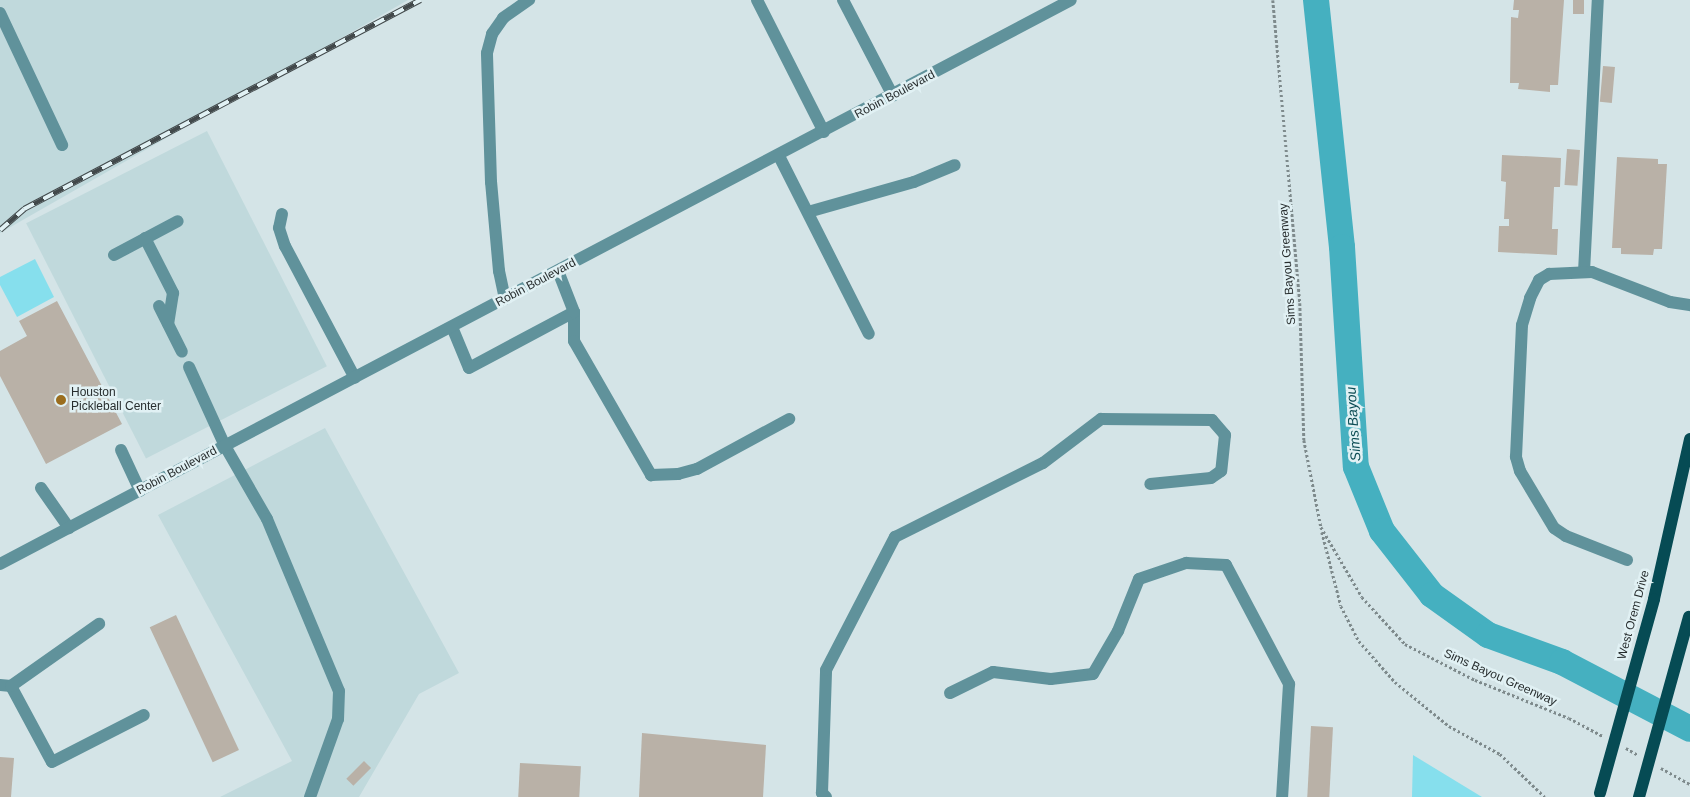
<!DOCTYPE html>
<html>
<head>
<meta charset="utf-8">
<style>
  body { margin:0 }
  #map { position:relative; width:1690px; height:797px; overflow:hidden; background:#d4e4e7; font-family:Helvetica,sans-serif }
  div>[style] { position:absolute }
  .built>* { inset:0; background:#c0d9dc; transform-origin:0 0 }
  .green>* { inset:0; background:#86dfed }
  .river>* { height:26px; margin:-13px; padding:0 13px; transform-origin:13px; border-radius:13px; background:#45b0c0 }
  .building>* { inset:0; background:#b9b1a7; transform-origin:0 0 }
  .path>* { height:2.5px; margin-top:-1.25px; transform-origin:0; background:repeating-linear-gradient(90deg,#7e8a8c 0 2.5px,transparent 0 5px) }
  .minor>* { height:12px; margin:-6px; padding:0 6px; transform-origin:6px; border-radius:6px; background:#60929b }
  .major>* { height:12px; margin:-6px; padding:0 6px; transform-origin:6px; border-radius:6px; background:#064b54 }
  .rail>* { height:5.5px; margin-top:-2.75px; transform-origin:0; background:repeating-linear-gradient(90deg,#e1f1f4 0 11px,#42494b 0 22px); box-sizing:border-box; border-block:1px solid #42494b }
  .major-bridge>* { height:12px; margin:-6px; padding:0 6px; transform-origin:6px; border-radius:6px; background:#064b54 }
  .dots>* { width:14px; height:14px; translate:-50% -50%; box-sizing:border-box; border:2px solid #e1f1f4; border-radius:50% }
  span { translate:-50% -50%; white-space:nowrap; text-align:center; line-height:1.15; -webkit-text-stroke:5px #e1f1f4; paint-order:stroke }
  .street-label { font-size:12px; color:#282e2f }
  .poi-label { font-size:12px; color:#282e2f }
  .left { translate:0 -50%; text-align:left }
  .water-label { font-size:14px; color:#0b4c54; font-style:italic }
</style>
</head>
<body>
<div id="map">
  <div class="built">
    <i style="clip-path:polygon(0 0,408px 0,0 233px)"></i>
    <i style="left:207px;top:131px;width:264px;height:203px;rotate:63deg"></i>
    <i style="clip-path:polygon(325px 428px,459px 673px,419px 694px,359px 797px,220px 797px,292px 761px,158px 515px)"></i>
  </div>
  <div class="green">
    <i style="clip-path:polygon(35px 259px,54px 297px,17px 317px,0 285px,0 277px)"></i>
    <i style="clip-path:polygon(1413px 755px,1482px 797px,1412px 797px)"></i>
  </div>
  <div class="river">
    <i style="left:1316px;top:0;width:248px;rotate:84deg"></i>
    <i style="left:1342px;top:247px;width:220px;rotate:86.4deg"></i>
    <i style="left:1356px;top:467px;width:69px;rotate:67.9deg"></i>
    <i style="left:1382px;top:531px;width:81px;rotate:52deg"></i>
    <i style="left:1432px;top:595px;width:69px;rotate:35.5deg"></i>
    <i style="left:1488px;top:635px;width:79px;rotate:20deg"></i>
    <i style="left:1562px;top:662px;width:144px;rotate:27.6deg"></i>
  </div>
  <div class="building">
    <i style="clip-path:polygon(1514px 0,1564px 0,1558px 85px,1550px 85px,1550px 92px,1518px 89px,1519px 83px,1510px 83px,1511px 17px,1518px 18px,1519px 10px,1513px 10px)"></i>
    <i style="left:1573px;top:0;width:11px;height:14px"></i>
    <i style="left:1603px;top:66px;width:12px;height:36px;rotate:5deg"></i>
    <i style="left:1567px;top:149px;width:13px;height:36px;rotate:4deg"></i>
    <i style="clip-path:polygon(1502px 155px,1561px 158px,1560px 187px,1554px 187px,1552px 229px,1558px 229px,1557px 255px,1498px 252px,1499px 226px,1509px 226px,1509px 219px,1504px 219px,1506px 182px,1501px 181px)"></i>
    <i style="clip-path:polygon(1617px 157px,1658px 159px,1658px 164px,1667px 164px,1662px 249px,1654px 249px,1653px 255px,1621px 254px,1621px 248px,1612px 248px)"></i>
    <i style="clip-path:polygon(57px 301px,122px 424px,46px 464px,0 376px,0 351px,27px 336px,19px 321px)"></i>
    <i style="left:176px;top:615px;width:149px;height:29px;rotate:65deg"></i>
    <i style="left:1311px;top:726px;width:22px;height:71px;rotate:3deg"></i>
    <i style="clip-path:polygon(642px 733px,766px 745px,763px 797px,639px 797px)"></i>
    <i style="clip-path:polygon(0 757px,14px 758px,11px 797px,0 797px)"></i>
    <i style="left:364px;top:761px;width:10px;height:25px;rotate:45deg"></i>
    <i style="left:520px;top:763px;width:61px;height:34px;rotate:3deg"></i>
  </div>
  <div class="path">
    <i style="left:1273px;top:0;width:304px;rotate:84.9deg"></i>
    <i style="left:1300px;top:303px;width:137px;rotate:88.3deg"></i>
    <i style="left:1304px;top:440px;width:89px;rotate:78.9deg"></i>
    <i style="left:1321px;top:527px;width:81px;rotate:59.6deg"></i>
    <i style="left:1362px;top:597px;width:64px;rotate:47.5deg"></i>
    <i style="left:1405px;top:644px;width:79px;rotate:27.2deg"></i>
    <i style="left:1475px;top:680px;width:101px;rotate:22deg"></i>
    <i style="left:1569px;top:718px;width:38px;rotate:28deg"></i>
    <i style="left:1322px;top:532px;width:76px;rotate:75.6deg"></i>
    <i style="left:1341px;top:606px;width:39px;rotate:63deg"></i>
    <i style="left:1359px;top:641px;width:55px;rotate:48.7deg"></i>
    <i style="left:1395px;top:682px;width:70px;rotate:39.2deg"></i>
    <i style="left:1449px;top:726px;width:58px;rotate:28.8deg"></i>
    <i style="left:1500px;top:754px;width:62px;rotate:43.7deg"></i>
    <i style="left:1626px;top:748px;width:14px;rotate:30deg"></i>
    <i style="left:1661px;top:768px;width:33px;rotate:29deg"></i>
  </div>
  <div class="minor">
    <i style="left:757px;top:0;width:148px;rotate:63.1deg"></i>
    <i style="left:843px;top:0;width:108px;rotate:62.5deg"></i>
    <i style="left:0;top:13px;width:146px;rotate:64.8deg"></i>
    <i style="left:779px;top:156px;width:199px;rotate:63.2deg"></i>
    <i style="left:808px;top:212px;width:110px;rotate:-15.8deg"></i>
    <i style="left:914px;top:182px;width:44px;rotate:-22.5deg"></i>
    <i style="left:282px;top:214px;width:14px;rotate:102deg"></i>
    <i style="left:279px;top:228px;width:19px;rotate:72deg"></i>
    <i style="left:285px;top:246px;width:149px;rotate:62.1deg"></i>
    <i style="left:145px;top:238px;width:62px;rotate:63deg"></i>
    <i style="left:173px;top:293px;width:31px;rotate:99deg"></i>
    <i style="left:114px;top:255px;width:72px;rotate:-28deg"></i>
    <i style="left:1584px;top:272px;width:272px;rotate:-87.1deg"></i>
    <i style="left:505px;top:299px;width:29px;rotate:-102deg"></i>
    <i style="left:499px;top:271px;width:89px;rotate:-95.1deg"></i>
    <i style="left:491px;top:182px;width:129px;rotate:-91.8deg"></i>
    <i style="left:487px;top:53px;width:20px;rotate:-75deg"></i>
    <i style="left:492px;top:34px;width:19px;rotate:-55deg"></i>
    <i style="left:503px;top:18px;width:32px;rotate:-35deg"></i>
    <i style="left:159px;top:306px;width:51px;rotate:63.4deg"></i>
    <i style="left:574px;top:312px;width:29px;rotate:90deg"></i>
    <i style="left:574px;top:341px;width:155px;rotate:60.1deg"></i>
    <i style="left:651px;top:475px;width:27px;rotate:-2deg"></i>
    <i style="left:678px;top:474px;width:20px;rotate:-15deg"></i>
    <i style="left:697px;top:469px;width:105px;rotate:-28.5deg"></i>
    <i style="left:452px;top:327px;width:44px;rotate:67.5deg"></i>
    <i style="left:469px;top:368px;width:119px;rotate:-28.1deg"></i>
    <i style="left:574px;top:312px;width:44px;rotate:-111.3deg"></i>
    <i style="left:189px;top:367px;width:87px;rotate:65.5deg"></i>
    <i style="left:225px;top:446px;width:84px;rotate:60.1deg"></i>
    <i style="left:267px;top:519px;width:186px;rotate:67.3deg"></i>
    <i style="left:339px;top:691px;width:28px;rotate:92deg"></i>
    <i style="left:338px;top:719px;width:83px;rotate:109.7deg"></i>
    <i style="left:121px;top:450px;width:45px;rotate:65.1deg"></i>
    <i style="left:41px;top:488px;width:49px;rotate:55deg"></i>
    <i style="left:1627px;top:560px;width:66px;rotate:-158.5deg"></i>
    <i style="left:1566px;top:536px;width:14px;rotate:-146deg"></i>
    <i style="left:1554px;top:528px;width:66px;rotate:-120.8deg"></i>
    <i style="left:1520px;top:471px;width:15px;rotate:-106deg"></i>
    <i style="left:1516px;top:457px;width:132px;rotate:-87.4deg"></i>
    <i style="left:1522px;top:325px;width:28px;rotate:-73deg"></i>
    <i style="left:1530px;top:298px;width:20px;rotate:-63deg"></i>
    <i style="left:1539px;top:280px;width:12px;rotate:-31deg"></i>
    <i style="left:1549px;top:274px;width:43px;rotate:-2.7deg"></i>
    <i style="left:1592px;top:272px;width:84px;rotate:21deg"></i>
    <i style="left:1670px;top:302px;width:20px;rotate:9deg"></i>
    <i style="left:0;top:564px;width:1210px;rotate:-27.77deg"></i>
    <i style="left:0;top:685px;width:11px;rotate:5deg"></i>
    <i style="left:11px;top:686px;width:86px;rotate:61.7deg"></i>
    <i style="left:52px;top:762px;width:103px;rotate:-27.1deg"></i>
    <i style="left:11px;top:686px;width:108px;rotate:-35.2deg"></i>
    <i style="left:950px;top:693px;width:48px;rotate:-26deg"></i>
    <i style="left:993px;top:672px;width:58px;rotate:6.9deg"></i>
    <i style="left:1051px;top:679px;width:42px;rotate:-6.8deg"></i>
    <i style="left:1093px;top:674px;width:50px;rotate:-59.8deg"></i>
    <i style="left:1118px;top:631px;width:56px;rotate:-68deg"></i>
    <i style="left:1139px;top:579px;width:50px;rotate:-18.8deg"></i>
    <i style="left:1186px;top:563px;width:40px;rotate:2.9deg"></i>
    <i style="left:1226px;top:565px;width:135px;rotate:62.1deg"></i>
    <i style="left:1289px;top:684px;width:113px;rotate:93.5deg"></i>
    <i style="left:826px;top:797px;width:6px;rotate:-135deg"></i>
    <i style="left:822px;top:793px;width:123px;rotate:-88.1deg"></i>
    <i style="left:826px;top:670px;width:150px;rotate:-62.6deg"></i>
    <i style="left:895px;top:537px;width:165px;rotate:-26.6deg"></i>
    <i style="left:1043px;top:463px;width:73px;rotate:-37.2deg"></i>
    <i style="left:1101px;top:419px;width:111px;rotate:0.5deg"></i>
    <i style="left:1212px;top:420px;width:20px;rotate:49deg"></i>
    <i style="left:1225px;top:435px;width:36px;rotate:96deg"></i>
    <i style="left:1221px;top:471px;width:12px;rotate:145deg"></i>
    <i style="left:1211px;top:478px;width:61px;rotate:174.4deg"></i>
  </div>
  <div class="major">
    <i style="left:1654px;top:599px;width:164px;rotate:-77.3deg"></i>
  </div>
  <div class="rail">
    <i style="left:0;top:230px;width:32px;rotate:-41deg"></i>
    <i style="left:24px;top:209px;width:448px;rotate:-27.8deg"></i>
  </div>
  <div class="major-bridge">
    <i style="left:1600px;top:793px;width:201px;rotate:-74.4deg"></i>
    <i style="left:1639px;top:797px;width:187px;rotate:-74.5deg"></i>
  </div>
  <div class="dots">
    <i style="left:61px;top:400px;background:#9b6d1e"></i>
  </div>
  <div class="street-label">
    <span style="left:895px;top:95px;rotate:-28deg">Robin Boulevard</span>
    <span style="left:1288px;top:264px;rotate:-94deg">Sims Bayou Greenway</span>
    <span style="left:536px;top:283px;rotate:-28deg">Robin Boulevard</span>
    <span style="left:177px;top:471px;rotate:-28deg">Robin Boulevard</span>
    <span style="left:1634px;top:615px;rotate:-75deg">West Orem Drive</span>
    <span style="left:1500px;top:678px;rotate:24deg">Sims Bayou Greenway</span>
  </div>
  <div class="poi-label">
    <span class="left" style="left:71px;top:400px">Houston<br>Pickleball Center</span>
  </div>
  <div class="water-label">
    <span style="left:1353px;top:424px;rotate:-94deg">Sims Bayou</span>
  </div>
</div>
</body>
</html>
